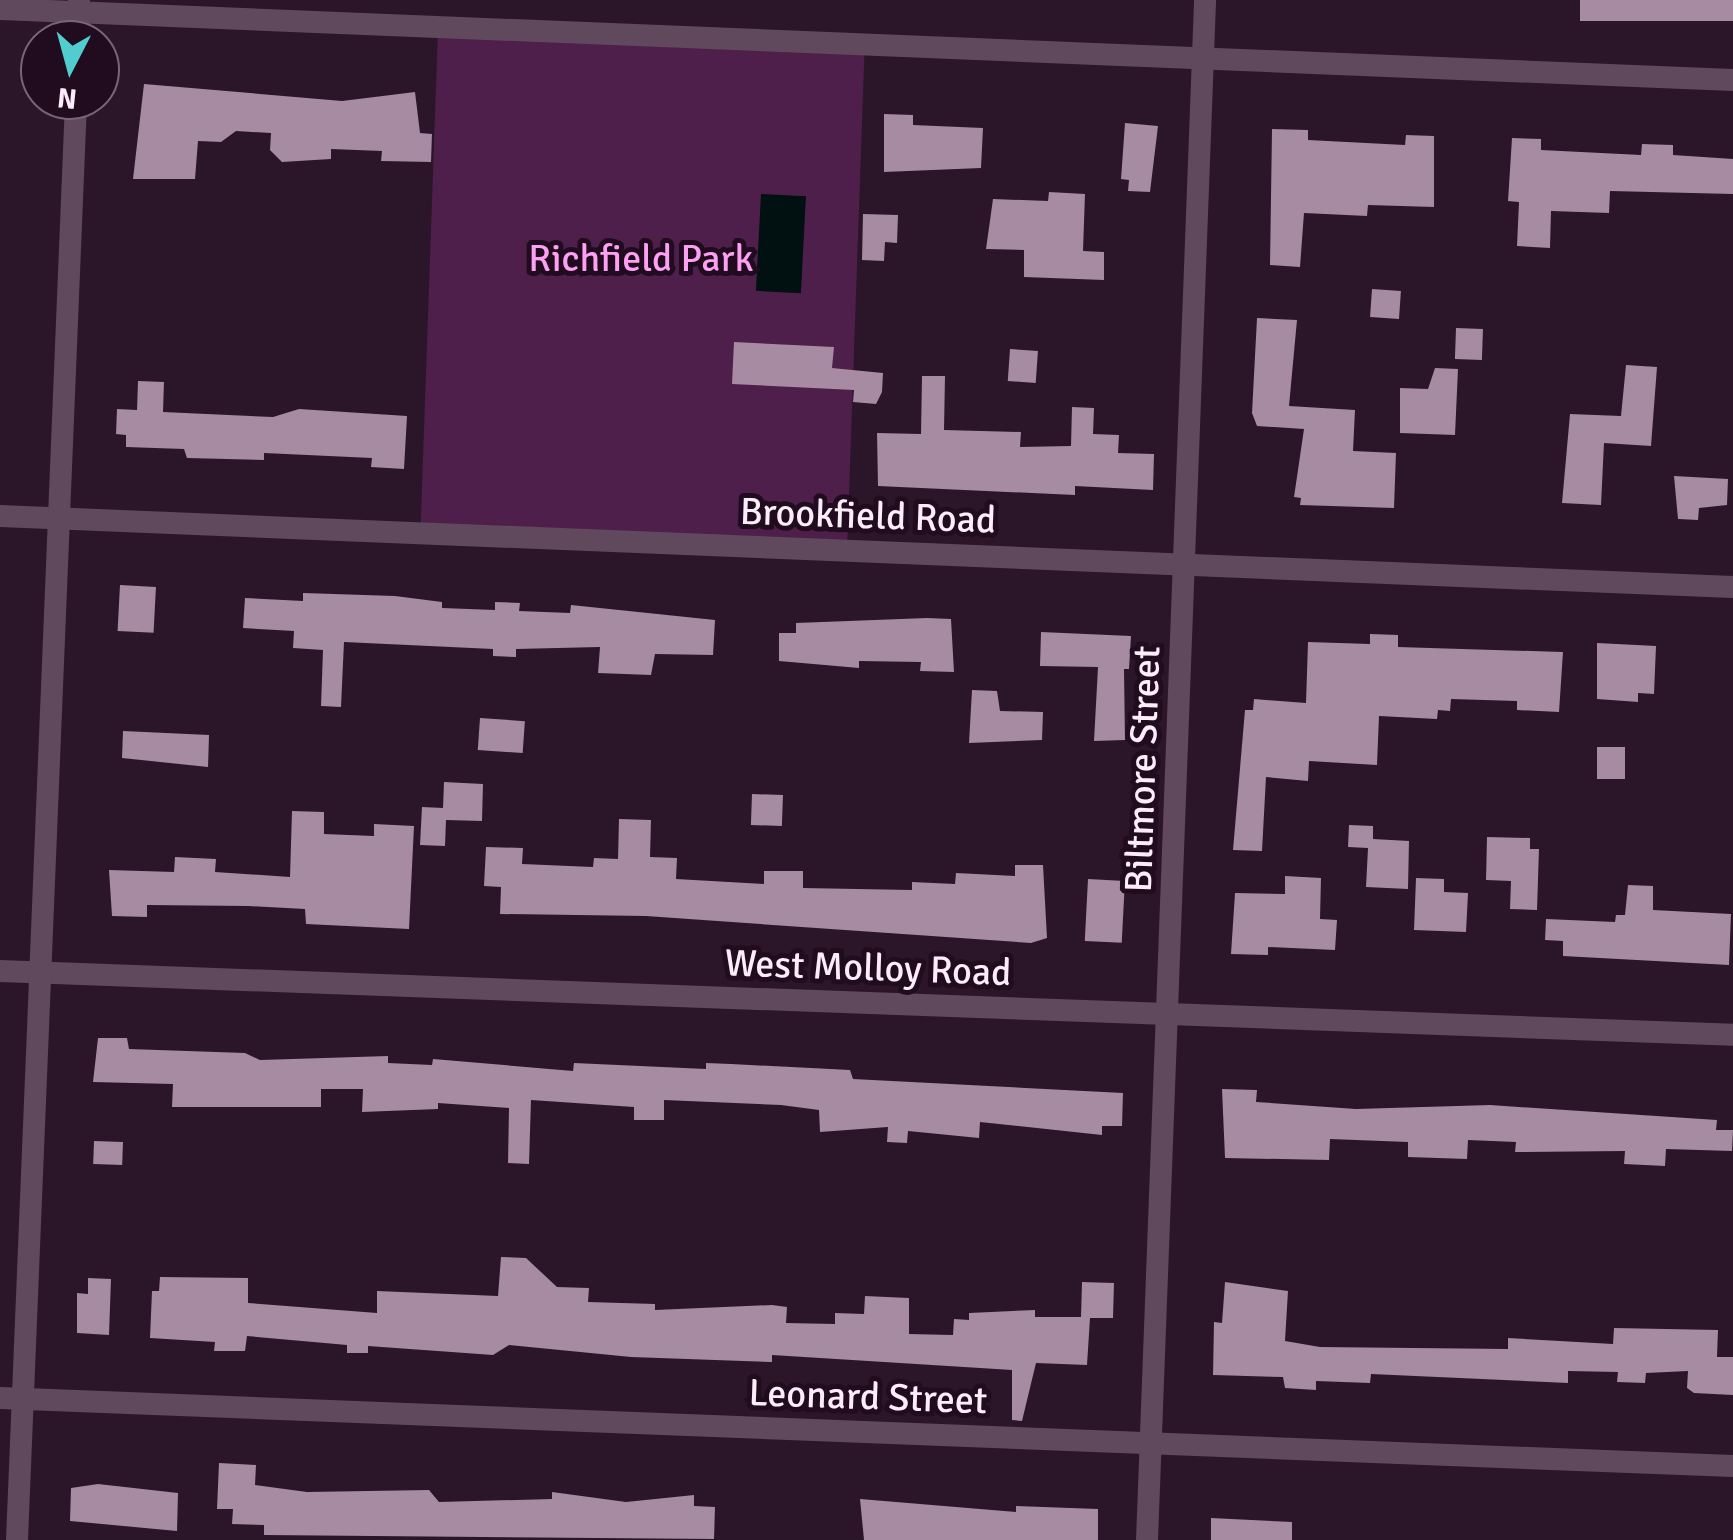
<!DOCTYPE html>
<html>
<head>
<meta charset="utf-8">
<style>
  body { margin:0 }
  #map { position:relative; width:1733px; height:1540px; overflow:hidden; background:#2b1529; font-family:Signika,sans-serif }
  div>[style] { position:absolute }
  .green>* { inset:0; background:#4e1f4a; transform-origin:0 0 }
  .water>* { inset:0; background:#011010; transform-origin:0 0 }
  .building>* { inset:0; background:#a68ba2; transform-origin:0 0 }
  .minor>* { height:22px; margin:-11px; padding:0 11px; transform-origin:11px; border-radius:11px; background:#60485d }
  span { translate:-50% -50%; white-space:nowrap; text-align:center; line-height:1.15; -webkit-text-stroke:10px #210c1f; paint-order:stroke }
  .park-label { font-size:38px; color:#fda0f3 }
  .street-label { font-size:38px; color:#fbecf9 }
  .north { position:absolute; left:20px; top:20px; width:100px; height:100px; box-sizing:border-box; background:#210c1f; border:2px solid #786676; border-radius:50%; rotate:186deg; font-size:28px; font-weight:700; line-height:40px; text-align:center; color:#fbecf9 }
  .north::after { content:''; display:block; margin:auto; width:35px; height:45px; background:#52cdcf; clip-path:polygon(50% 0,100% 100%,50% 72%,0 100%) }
</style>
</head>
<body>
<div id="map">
  <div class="green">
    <i style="left:438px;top:29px;width:427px;height:505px;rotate:2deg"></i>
  </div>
  <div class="water">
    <i style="left:761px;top:194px;width:45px;height:97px;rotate:3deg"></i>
  </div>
  <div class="building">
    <i style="left:1580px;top:0;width:153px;height:21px"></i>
    <i style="clip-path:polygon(144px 84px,342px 101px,415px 92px,420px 133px,432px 134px,431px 162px,381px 161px,382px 151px,331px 149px,331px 159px,282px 162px,270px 150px,271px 133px,236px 131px,221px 142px,198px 141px,195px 179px,133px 179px)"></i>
    <i style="clip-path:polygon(884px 114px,913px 115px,913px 125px,983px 128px,981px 168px,884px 172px)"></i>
    <i style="clip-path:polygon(1125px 123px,1158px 126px,1150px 192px,1128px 191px,1129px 180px,1121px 179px)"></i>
    <i style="clip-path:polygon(1272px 129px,1308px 130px,1308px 140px,1405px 145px,1406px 135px,1434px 136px,1434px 207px,1368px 205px,1367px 216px,1304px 213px,1300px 267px,1270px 265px)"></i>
    <i style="clip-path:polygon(1512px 138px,1541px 139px,1541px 150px,1641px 155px,1642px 144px,1673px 145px,1673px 155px,1733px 159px,1733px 194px,1610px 191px,1609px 213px,1551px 211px,1550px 248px,1517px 246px,1519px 202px,1508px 201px)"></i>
    <i style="clip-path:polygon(1049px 192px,1085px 194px,1083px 251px,1104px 252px,1104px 280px,1024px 277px,1024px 250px,986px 249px,993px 199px,1048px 201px)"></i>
    <i style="clip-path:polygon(863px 214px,898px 215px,897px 243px,885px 242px,884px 261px,862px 260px)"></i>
    <i style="left:1372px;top:289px;width:29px;height:28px;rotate:4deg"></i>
    <i style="clip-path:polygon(1257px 318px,1297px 320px,1289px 406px,1355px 410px,1353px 451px,1396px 453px,1394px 508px,1300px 505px,1301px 498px,1294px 497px,1304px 429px,1257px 426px,1252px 413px)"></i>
    <i style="left:1456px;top:328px;width:27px;height:31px;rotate:2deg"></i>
    <i style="clip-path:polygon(734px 342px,834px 347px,832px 368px,883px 373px,882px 392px,876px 404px,853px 402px,854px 390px,732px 384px)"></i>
    <i style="left:1010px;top:349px;width:28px;height:32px;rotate:4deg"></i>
    <i style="clip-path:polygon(1626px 365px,1657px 367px,1651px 446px,1604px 443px,1601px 505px,1562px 503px,1570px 414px,1621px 416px)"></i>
    <i style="clip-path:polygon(1435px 368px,1458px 369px,1455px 435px,1400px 433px,1400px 388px,1428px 389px)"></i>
    <i style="clip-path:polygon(922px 376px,945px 376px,944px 430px,1021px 432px,1020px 447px,1071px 446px,1072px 407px,1094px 408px,1093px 434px,1119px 435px,1118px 453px,1154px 454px,1153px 490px,1075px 486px,1075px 495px,878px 486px,877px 433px,921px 434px)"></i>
    <i style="clip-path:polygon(138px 381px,164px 382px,163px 412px,273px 417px,299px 409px,407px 416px,404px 469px,371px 467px,372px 458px,264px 453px,264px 460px,187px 458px,184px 449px,126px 447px,126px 435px,116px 434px,117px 409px,137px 410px)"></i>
    <i style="clip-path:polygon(1674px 476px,1728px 479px,1727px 505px,1699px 508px,1698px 520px,1678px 519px)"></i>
    <i style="left:120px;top:585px;width:36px;height:46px;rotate:3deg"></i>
    <i style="clip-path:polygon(303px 593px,395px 596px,442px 602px,442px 608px,495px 610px,495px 602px,520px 603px,519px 611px,570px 613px,571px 605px,715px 620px,713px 655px,655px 654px,651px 675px,598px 673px,600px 647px,516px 649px,516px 657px,493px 656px,493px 649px,344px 642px,341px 707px,321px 706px,323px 650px,293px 648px,294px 631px,243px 628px,245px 598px,303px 601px)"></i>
    <i style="clip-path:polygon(927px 618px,951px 619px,954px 672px,920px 671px,921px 662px,859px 661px,859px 668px,779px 661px,779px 633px,796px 633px,796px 623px)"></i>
    <i style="clip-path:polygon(1041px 632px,1131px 636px,1129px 669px,1124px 669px,1125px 740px,1094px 741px,1098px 667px,1040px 666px)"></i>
    <i style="clip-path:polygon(1370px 634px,1398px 635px,1398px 647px,1563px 652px,1559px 712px,1517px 710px,1517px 701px,1451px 699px,1450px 711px,1438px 710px,1437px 719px,1379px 716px,1377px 765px,1309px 761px,1308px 781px,1266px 777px,1262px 851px,1233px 850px,1245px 710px,1253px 710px,1254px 699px,1306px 703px,1308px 642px,1370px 644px)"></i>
    <i style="clip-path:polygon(1597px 643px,1656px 646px,1654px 694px,1638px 693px,1638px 702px,1597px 699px)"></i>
    <i style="clip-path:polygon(972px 690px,997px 691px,1000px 711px,1043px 712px,1042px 740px,969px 743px)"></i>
    <i style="left:480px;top:718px;width:45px;height:32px;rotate:4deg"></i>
    <i style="clip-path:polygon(123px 731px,209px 735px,208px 767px,122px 758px)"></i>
    <i style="left:1597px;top:747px;width:28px;height:32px"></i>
    <i style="clip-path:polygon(444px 782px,483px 784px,482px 821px,446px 820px,445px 846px,420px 845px,422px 807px,443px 808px)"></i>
    <i style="left:752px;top:794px;width:31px;height:31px;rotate:2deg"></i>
    <i style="clip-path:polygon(292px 811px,324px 812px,324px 834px,374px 836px,374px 824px,414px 826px,409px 929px,306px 924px,305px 909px,248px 906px,147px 905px,147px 917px,112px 916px,109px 870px,174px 872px,175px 857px,216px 859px,215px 872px,290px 877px)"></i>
    <i style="clip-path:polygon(619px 819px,651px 820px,650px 857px,677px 858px,676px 879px,764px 884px,764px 871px,803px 871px,803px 888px,912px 890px,912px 882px,955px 884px,956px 873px,1015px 876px,1015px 865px,1043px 865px,1047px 938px,1031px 943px,646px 916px,500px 914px,501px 887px,484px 886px,486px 847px,523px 848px,522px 864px,593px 867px,594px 858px,618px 859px)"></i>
    <i style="clip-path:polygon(1349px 825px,1373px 826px,1373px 839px,1409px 841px,1408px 889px,1366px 887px,1368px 848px,1348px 847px)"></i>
    <i style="clip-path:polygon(1487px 837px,1530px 838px,1530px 849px,1539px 849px,1537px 910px,1510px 909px,1511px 881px,1486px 880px)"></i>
    <i style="clip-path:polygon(1285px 876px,1321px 878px,1320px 919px,1337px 920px,1335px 950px,1268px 947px,1268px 955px,1231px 954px,1235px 893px,1285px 894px)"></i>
    <i style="clip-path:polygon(1416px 878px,1444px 879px,1444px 892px,1468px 893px,1466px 932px,1414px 930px)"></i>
    <i style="left:1088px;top:879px;width:37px;height:62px;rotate:3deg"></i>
    <i style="clip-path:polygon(1628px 885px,1653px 886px,1653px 910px,1731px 914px,1729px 965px,1563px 956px,1563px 941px,1545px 940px,1546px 919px,1615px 922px,1616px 915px,1625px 915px)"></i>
    <i style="clip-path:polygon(98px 1038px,127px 1038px,129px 1049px,245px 1053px,260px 1060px,388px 1056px,388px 1063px,432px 1065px,433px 1059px,573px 1071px,574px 1063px,706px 1069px,706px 1063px,731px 1064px,850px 1070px,853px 1079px,1123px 1093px,1122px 1126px,1102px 1126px,1102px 1135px,980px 1122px,979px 1138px,908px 1131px,907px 1143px,887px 1142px,888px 1127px,820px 1132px,819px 1110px,781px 1105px,664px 1100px,664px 1120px,634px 1120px,634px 1107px,531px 1100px,529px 1164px,508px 1163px,509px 1108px,438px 1103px,438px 1109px,362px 1112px,363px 1089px,321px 1089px,321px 1107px,172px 1107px,173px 1084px,93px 1082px)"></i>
    <i style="clip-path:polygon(1222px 1089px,1257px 1090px,1256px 1102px,1356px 1109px,1490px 1105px,1717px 1120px,1716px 1130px,1733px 1130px,1732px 1151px,1666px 1149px,1665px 1166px,1624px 1164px,1625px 1151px,1515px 1152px,1516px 1142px,1468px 1140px,1467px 1159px,1408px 1157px,1408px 1142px,1330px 1139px,1329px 1160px,1225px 1158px)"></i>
    <i style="left:94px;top:1141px;width:29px;height:23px;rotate:2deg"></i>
    <i style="clip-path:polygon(501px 1257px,526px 1258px,557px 1287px,589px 1288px,588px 1302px,655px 1304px,655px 1310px,772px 1305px,787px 1307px,786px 1323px,835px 1324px,835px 1313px,864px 1314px,865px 1296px,909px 1298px,909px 1334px,953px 1335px,954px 1319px,969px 1320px,969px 1313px,1035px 1310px,1035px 1317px,1081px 1317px,1082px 1282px,1114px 1283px,1113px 1318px,1090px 1318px,1087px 1365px,1036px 1363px,1022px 1421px,1012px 1420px,1012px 1370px,772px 1355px,772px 1362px,631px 1357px,509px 1345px,493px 1355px,368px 1346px,368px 1353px,347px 1353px,347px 1345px,247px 1336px,245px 1351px,214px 1351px,215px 1342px,150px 1338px,152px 1291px,159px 1291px,160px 1277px,248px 1278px,248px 1303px,377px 1313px,377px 1291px,498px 1296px)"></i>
    <i style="clip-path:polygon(88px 1278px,111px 1279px,109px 1335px,77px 1333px,77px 1293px,88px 1294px)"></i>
    <i style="clip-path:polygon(1225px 1282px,1288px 1291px,1285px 1341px,1320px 1347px,1508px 1349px,1508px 1338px,1613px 1344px,1614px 1328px,1718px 1330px,1717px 1357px,1733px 1357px,1733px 1395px,1694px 1393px,1687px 1388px,1688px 1371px,1646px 1373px,1645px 1383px,1617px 1382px,1618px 1372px,1568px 1371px,1568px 1383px,1371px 1374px,1370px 1383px,1316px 1381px,1316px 1390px,1285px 1388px,1283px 1377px,1213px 1375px,1214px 1322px,1222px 1323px)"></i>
    <i style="clip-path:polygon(219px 1463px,256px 1465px,255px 1485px,307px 1492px,429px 1490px,439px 1502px,552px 1499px,552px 1492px,626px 1502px,694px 1495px,694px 1506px,715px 1507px,714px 1539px,264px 1535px,264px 1525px,232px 1524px,233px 1509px,217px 1509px)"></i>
    <i style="clip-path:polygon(98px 1484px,178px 1493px,177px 1531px,70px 1521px,71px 1488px)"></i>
    <i style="clip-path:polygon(860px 1499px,1016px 1512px,1016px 1506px,1098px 1509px,1098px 1540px,864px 1540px)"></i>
    <i style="clip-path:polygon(1211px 1518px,1292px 1522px,1292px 1540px,1211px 1540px)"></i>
  </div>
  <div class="minor">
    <i style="left:0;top:9px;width:1734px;rotate:2.35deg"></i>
    <i style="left:78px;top:40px;width:40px;rotate:-88.6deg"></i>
    <i style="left:0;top:516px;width:1734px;rotate:2.35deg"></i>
    <i style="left:0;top:971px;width:1734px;rotate:2.11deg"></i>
    <i style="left:0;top:1398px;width:1734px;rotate:2.25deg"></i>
    <i style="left:17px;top:1540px;width:1441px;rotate:-87.65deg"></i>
    <i style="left:1147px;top:1540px;width:1541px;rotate:-87.84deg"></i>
  </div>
  <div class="park-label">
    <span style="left:641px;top:259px">Richfield Park</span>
  </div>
  <div class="street-label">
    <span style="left:868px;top:516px;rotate:2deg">Brookfield Road</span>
    <span style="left:1143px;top:769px;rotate:-88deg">Biltmore Street</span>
    <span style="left:868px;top:968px;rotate:2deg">West Molloy Road</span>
    <span style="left:868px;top:1397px;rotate:2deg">Leonard Street</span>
  </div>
  <div class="north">N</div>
</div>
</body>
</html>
